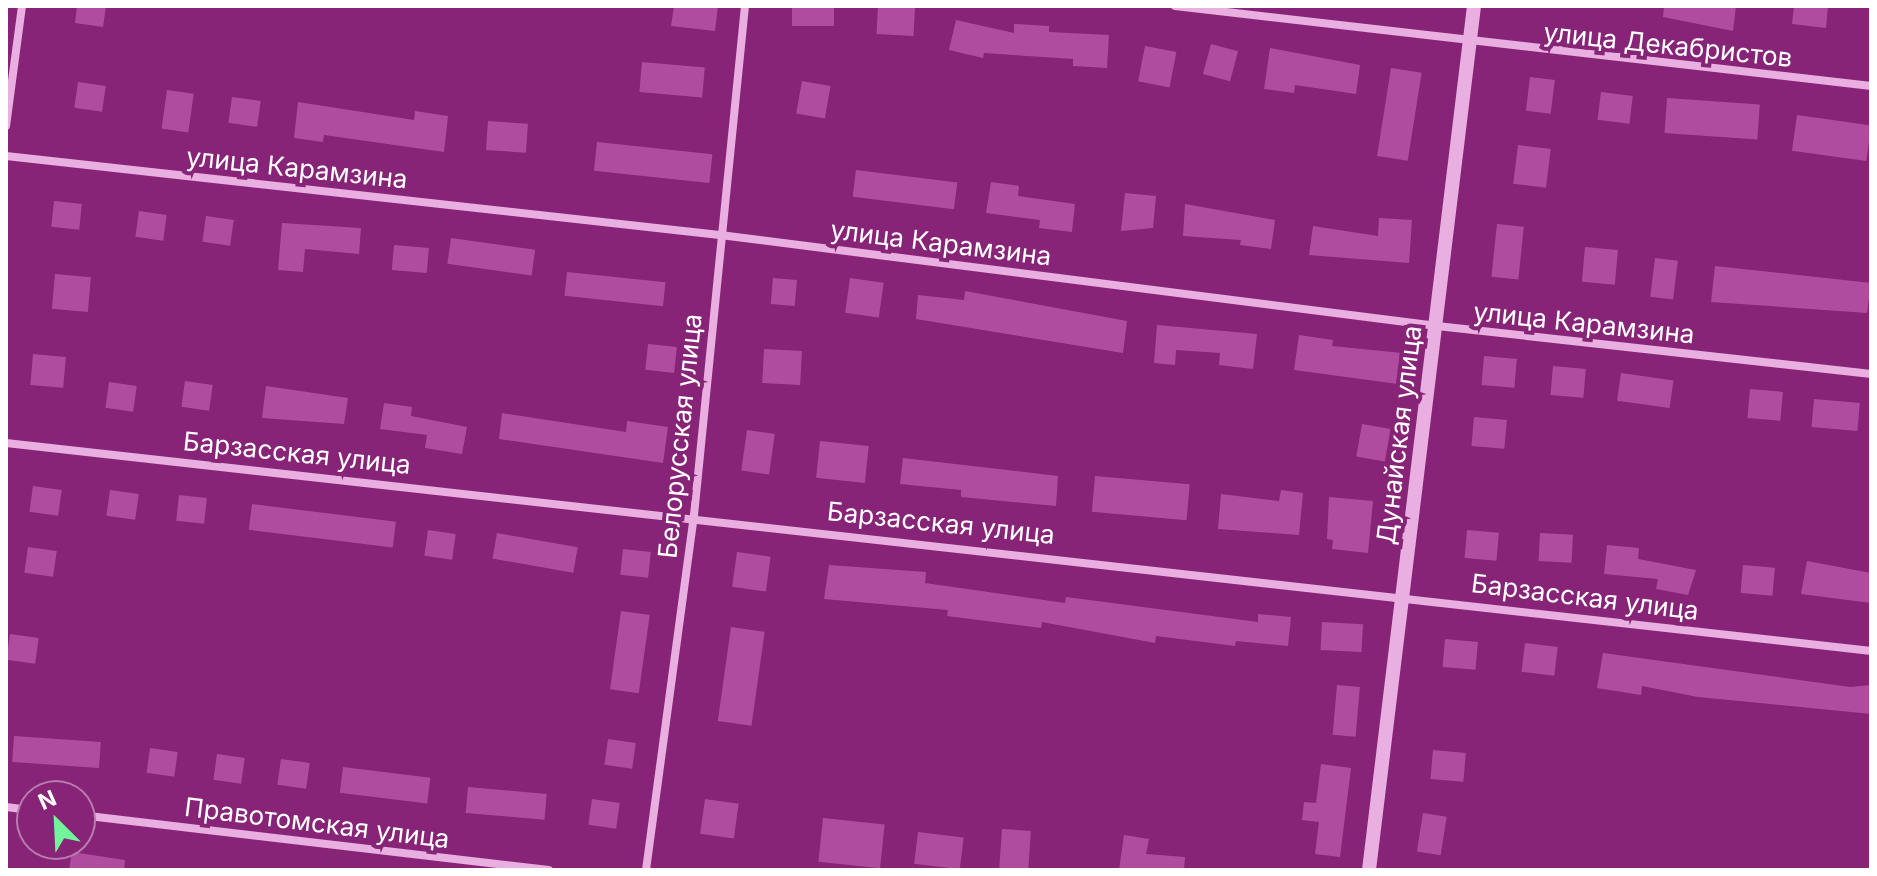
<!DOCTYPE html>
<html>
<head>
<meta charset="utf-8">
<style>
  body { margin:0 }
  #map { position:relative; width:1877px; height:876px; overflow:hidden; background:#882477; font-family:Inter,sans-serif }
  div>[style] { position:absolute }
  .building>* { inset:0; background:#b04ca0; transform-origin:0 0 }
  .minor>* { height:8px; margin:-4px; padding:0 4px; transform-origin:4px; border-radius:4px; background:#e9afe0 }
  .tertiary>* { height:14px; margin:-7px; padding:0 7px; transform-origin:7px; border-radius:7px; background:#e9afe0 }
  span { translate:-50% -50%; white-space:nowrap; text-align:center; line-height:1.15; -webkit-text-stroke:8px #882477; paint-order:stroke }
  .street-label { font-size:26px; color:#fff }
  .frame { position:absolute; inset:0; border:8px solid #fff; pointer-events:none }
  .north { position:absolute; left:16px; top:780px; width:80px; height:80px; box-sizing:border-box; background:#882477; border:2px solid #b87cad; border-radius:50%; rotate:336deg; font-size:22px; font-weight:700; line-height:32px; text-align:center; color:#fff }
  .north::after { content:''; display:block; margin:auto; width:28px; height:36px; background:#72f49b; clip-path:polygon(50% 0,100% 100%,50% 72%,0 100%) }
</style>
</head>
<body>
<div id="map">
  <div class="building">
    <i style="clip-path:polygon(77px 6px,106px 6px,103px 27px,75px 23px)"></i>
    <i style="clip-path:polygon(674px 6px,718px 6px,715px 31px,671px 26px)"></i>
    <i style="left:792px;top:6px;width:42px;height:20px"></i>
    <i style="left:878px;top:6px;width:37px;height:28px;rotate:3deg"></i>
    <i style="clip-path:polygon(1664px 6px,1736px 6px,1733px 31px,1663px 17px)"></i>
    <i style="clip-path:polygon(1794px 6px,1828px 6px,1826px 28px,1792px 24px)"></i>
    <i style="clip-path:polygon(956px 20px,1014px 33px,1014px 24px,1049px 26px,1049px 32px,1109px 35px,1107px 68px,1073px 66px,1073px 59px,984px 53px,983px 58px,949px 50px)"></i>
    <i style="left:1211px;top:44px;width:28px;height:31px;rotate:15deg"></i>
    <i style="left:1145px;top:46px;width:32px;height:36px;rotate:11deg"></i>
    <i style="clip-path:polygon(1270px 48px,1360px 65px,1356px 94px,1295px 85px,1294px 93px,1264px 89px)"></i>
    <i style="left:642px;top:62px;width:63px;height:30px;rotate:5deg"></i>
    <i style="left:1391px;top:68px;width:31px;height:89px;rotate:9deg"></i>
    <i style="left:1530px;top:77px;width:25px;height:34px;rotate:7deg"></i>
    <i style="left:802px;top:81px;width:29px;height:33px;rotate:10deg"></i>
    <i style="left:78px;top:82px;width:28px;height:26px;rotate:8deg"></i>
    <i style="left:167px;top:90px;width:27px;height:39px;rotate:8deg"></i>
    <i style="left:1601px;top:92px;width:32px;height:28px;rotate:7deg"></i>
    <i style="left:232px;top:97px;width:29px;height:26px;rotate:8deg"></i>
    <i style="left:1667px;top:98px;width:93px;height:35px;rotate:4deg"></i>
    <i style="clip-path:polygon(298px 102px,414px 120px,415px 111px,448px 116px,444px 152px,324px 135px,323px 142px,294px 138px)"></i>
    <i style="left:1797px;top:115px;width:75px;height:36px;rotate:8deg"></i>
    <i style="left:488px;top:121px;width:40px;height:29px;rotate:4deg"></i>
    <i style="left:597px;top:142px;width:116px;height:29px;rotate:6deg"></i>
    <i style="left:1518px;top:145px;width:33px;height:39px;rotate:7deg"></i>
    <i style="left:856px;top:170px;width:102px;height:27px;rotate:7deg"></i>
    <i style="clip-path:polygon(991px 182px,1019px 186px,1018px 196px,1075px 204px,1072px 232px,1039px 228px,1040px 220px,986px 213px)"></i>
    <i style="clip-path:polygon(1125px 193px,1156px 196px,1153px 228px,1121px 231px)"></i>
    <i style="left:54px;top:201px;width:28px;height:26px;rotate:6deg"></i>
    <i style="clip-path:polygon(1185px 204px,1275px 220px,1271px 249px,1240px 245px,1241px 240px,1183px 236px)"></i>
    <i style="left:139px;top:211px;width:28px;height:26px;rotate:8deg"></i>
    <i style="left:206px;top:216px;width:28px;height:26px;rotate:8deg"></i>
    <i style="clip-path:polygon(1379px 218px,1412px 220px,1409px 263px,1309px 255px,1313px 226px,1378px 236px)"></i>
    <i style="clip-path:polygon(282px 223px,361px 228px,359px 254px,305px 249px,303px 272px,278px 270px)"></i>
    <i style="left:1497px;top:224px;width:27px;height:53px;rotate:6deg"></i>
    <i style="left:451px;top:238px;width:85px;height:26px;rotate:8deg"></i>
    <i style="left:394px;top:245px;width:35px;height:25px;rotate:5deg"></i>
    <i style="left:1585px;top:247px;width:33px;height:35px;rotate:5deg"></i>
    <i style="left:1655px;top:258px;width:23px;height:39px;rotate:7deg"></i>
    <i style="clip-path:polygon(1715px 266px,1871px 283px,1867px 313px,1711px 302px)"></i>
    <i style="left:567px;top:272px;width:99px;height:24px;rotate:6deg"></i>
    <i style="left:55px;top:274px;width:36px;height:35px;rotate:5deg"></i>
    <i style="left:773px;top:278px;width:24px;height:26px;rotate:5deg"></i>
    <i style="left:850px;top:278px;width:34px;height:35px;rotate:8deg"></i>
    <i style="clip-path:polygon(965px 291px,1127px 321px,1123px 353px,916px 319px,918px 295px,964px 300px)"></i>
    <i style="clip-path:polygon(1157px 325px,1257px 334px,1253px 369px,1219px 365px,1220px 353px,1176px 350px,1175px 365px,1154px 363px)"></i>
    <i style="clip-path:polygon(1299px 335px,1333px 340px,1332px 346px,1402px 353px,1398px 384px,1294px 370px)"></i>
    <i style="left:648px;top:344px;width:29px;height:26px;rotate:6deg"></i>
    <i style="left:764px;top:349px;width:38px;height:34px;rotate:3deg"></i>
    <i style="left:33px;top:354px;width:33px;height:31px;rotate:5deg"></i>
    <i style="left:1484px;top:356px;width:33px;height:29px;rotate:5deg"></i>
    <i style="left:1553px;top:366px;width:33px;height:29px;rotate:5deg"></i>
    <i style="left:1621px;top:373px;width:53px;height:28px;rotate:8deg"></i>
    <i style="left:185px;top:381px;width:28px;height:26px;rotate:8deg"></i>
    <i style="left:109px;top:382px;width:28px;height:26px;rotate:8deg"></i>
    <i style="clip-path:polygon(266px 386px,348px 398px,344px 424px,262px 418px)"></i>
    <i style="left:1750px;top:389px;width:33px;height:29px;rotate:5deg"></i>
    <i style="left:1814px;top:399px;width:46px;height:28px;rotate:5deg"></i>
    <i style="clip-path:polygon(384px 403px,412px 407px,411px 416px,467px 427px,462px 454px,425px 448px,427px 435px,380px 429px)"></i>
    <i style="clip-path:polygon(502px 413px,626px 432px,627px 421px,668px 427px,663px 463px,499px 439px)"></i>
    <i style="left:1474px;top:417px;width:33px;height:29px;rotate:5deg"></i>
    <i style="left:1362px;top:424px;width:29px;height:33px;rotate:10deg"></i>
    <i style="left:747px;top:430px;width:28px;height:41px;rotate:8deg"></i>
    <i style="left:820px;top:441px;width:49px;height:37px;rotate:6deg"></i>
    <i style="clip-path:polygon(903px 458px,1058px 476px,1056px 506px,961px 497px,961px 490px,900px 484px)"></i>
    <i style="left:1095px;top:476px;width:95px;height:36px;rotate:5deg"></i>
    <i style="left:33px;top:486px;width:29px;height:26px;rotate:8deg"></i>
    <i style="left:110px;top:490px;width:29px;height:26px;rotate:8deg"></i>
    <i style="clip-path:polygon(1281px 490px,1303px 493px,1299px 535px,1218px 529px,1221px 494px,1279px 501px)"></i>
    <i style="left:179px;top:495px;width:28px;height:26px;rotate:6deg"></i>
    <i style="clip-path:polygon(1329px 497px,1373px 501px,1368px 553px,1332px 549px,1333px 540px,1327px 539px)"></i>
    <i style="left:252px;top:504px;width:145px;height:26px;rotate:7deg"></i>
    <i style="left:428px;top:530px;width:28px;height:26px;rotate:8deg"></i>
    <i style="left:1467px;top:530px;width:32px;height:28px;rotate:5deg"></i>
    <i style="left:497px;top:533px;width:82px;height:26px;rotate:10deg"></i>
    <i style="left:1540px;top:533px;width:33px;height:28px;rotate:3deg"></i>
    <i style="clip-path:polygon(1607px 545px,1639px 548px,1638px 559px,1696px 570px,1688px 595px,1656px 589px,1658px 579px,1604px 574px)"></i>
    <i style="left:28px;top:547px;width:29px;height:26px;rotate:8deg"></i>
    <i style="left:623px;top:549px;width:28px;height:26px;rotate:6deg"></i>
    <i style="left:737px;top:552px;width:34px;height:35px;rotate:8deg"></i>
    <i style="clip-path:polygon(1807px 561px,1871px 573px,1871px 603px,1801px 594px)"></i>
    <i style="clip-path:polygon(829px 565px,926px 572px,925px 583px,1065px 603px,1066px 597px,1258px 622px,1258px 614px,1291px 617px,1288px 646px,1236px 641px,1235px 646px,1156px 636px,1155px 643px,1042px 622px,1041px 628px,947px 616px,948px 610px,824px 599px)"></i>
    <i style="left:1743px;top:565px;width:32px;height:28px;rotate:5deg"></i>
    <i style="left:621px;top:611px;width:29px;height:79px;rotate:8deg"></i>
    <i style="left:1322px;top:622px;width:41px;height:28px;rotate:3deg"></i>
    <i style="left:731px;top:627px;width:34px;height:95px;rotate:8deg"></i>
    <i style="left:10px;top:634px;width:29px;height:26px;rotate:8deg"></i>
    <i style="left:1445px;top:639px;width:33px;height:28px;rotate:5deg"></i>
    <i style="left:1525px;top:643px;width:33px;height:29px;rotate:7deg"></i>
    <i style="clip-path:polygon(1603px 653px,1850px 687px,1871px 685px,1871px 714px,1698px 697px,1642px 686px,1641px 695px,1597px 688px)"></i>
    <i style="left:1337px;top:685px;width:23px;height:50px;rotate:5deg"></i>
    <i style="left:14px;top:736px;width:87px;height:26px;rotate:4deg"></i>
    <i style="left:608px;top:739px;width:28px;height:26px;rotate:8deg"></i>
    <i style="left:150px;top:748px;width:28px;height:25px;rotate:8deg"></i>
    <i style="left:1433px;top:750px;width:33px;height:29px;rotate:5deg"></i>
    <i style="left:217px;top:754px;width:28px;height:26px;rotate:8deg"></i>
    <i style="left:281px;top:759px;width:29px;height:26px;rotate:8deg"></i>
    <i style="clip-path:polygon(1321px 764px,1351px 768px,1340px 857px,1315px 854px,1319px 822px,1302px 820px,1304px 802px,1316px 803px)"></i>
    <i style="left:343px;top:767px;width:88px;height:26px;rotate:7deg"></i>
    <i style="left:468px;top:787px;width:79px;height:26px;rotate:5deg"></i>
    <i style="left:592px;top:799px;width:28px;height:26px;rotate:8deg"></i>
    <i style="left:705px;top:799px;width:34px;height:35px;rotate:8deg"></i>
    <i style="left:1423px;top:813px;width:24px;height:39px;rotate:9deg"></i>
    <i style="left:823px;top:818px;width:62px;height:44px;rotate:6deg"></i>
    <i style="left:1002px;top:829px;width:29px;height:41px;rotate:4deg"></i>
    <i style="left:918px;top:832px;width:46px;height:32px;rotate:7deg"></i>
    <i style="clip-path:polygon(1124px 835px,1149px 839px,1146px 854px,1185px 857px,1184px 870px,1119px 870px)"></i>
    <i style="clip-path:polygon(72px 852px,125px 860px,124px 870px,69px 870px)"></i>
  </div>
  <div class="minor">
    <i style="left:1175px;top:6px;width:701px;rotate:6.56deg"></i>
    <i style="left:6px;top:126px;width:121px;rotate:-82.4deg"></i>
    <i style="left:6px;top:156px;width:718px;rotate:6.31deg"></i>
    <i style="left:720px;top:235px;width:723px;rotate:7.23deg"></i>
    <i style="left:1437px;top:326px;width:437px;rotate:6.3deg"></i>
    <i style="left:6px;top:443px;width:1877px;rotate:6.36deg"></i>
    <i style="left:6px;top:807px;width:26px;rotate:7deg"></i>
    <i style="left:80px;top:815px;width:472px;rotate:6.7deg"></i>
    <i style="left:646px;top:870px;width:358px;rotate:-82.3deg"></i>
    <i style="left:694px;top:515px;width:512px;rotate:-84.28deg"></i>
  </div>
  <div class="tertiary">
    <i style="left:1369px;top:870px;width:870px;rotate:-83.07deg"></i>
  </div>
  <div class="street-label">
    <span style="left:1668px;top:45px;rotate:6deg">улица Декабристов</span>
    <span style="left:297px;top:168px;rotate:6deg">улица Карамзина</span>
    <span style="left:941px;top:243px;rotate:7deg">улица Карамзина</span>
    <span style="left:1584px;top:323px;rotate:6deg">улица Карамзина</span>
    <span style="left:1399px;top:435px;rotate:-83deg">Дунайская улица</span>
    <span style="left:680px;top:436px;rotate:-84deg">Белорусская улица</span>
    <span style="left:297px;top:453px;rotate:6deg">Барзасская улица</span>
    <span style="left:941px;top:523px;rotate:6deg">Барзасская улица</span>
    <span style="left:1585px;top:597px;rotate:7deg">Барзасская улица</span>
    <span style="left:317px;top:823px;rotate:7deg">Правотомская улица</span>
  </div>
  <div class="frame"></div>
  <div class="north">N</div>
</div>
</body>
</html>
